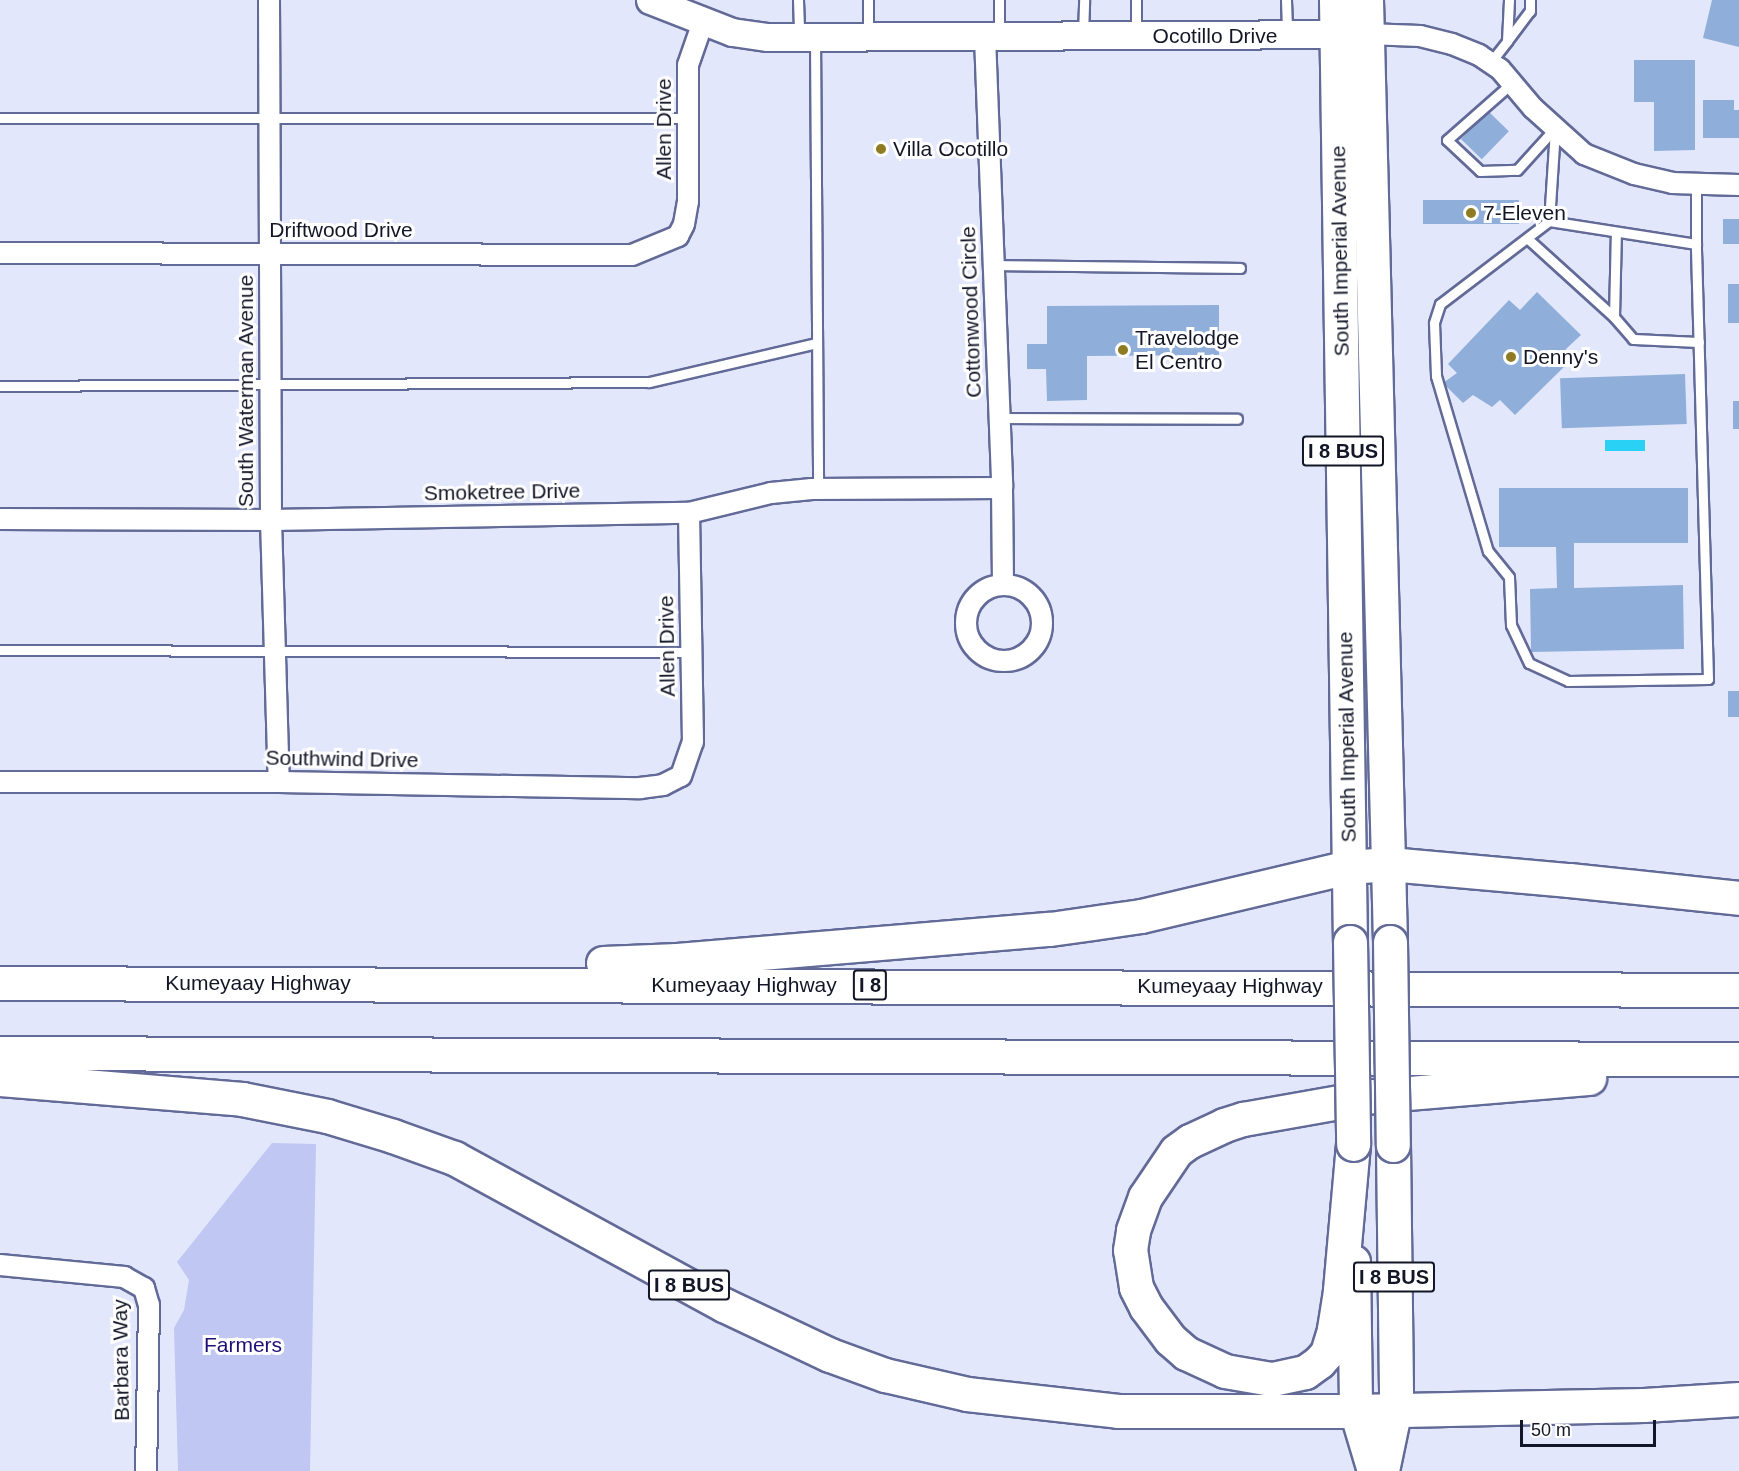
<!DOCTYPE html>
<html>
<head>
<meta charset="utf-8">
<style>
  body { margin:0 }
  #map { position:relative; width:1739px; height:1471px; overflow:hidden; background:#e3e7fc; font-family:Helvetica,sans-serif }
  div>[style] { position:absolute }
  .green>* { inset:0; background:#bfc7f2 }
  .water>* { inset:0; background:#29d2f5; transform-origin:0 0 }
  .building>* { inset:0; background:#8fafda; transform-origin:0 0 }
  .roads { filter:drop-shadow(2px 0 #626a97) drop-shadow(-2px 0 #626a97) drop-shadow(0 2px #626a97) drop-shadow(0 -2px #626a97) }
  .lane>* { height:9px; margin:-4.5px; padding:0 4.5px; transform-origin:4.5px; border-radius:4.5px; background:#fff }
  .street>* { height:20px; margin:-10px; padding:0 10px; transform-origin:10px; border-radius:10px; background:#fff }
  .street>.ring { margin:-10px; padding:0; box-sizing:content-box; background:none; border:20px solid #fff; border-radius:50% }
  .secondary>* { height:27px; margin:-13.5px; padding:0 13.5px; transform-origin:13.5px; border-radius:13.5px; background:#fff }
  .primary>* { height:32px; margin:-16px; padding:0 16px; transform-origin:16px; border-radius:16px; background:#fff }
  .highway>* { height:33px; margin:-16.5px; padding:0 16.5px; transform-origin:16.5px; border-radius:16.5px; background:#fff }
  .bridges { filter:drop-shadow(2px 0 #626a97) drop-shadow(-2px 0 #626a97) drop-shadow(0 2px #626a97) drop-shadow(0 -2px #626a97) }
  .highway-bridge>* { height:33px; margin:-16.5px; padding:0 16.5px; transform-origin:16.5px; border-radius:16.5px; background:#fff }
  .dots>* { width:16px; height:16px; translate:-50% -50%; box-sizing:border-box; border:3px solid #fff; border-radius:50% }
  span { translate:-50% -50%; white-space:nowrap; text-align:center; line-height:1.15; -webkit-text-stroke:6px #fff; paint-order:stroke }
  .shield-label span { padding:2px 4px; background:#fff; border:2px solid; border-radius:4px; -webkit-text-stroke-width:0 }
  .shield-label { font-size:20px; color:#131627; font-weight:700 }
  .street-label { font-size:21px; color:#131627 }
  .poi-label { font-size:21px; color:#131627 }
  .left { translate:0 -50%; text-align:left }
  .park-label { font-size:21px; color:#1e0f76 }
  .scale { position:absolute; left:1520px; top:1420px; width:136px; height:27px; box-sizing:border-box; border:3px solid #131627; border-top:0; padding-left:8px; font-size:18px; line-height:21px; white-space:nowrap; color:#131627; -webkit-text-stroke:4px #fff; paint-order:stroke }
</style>
</head>
<body>
<div id="map">
  <div class="green">
    <i style="clip-path:polygon(272px 1143px,316px 1144px,310px 1471px,178px 1471px,174px 1328px,184px 1310px,189px 1280px,177px 1262px)"></i>
  </div>
  <div class="water">
    <i style="left:1605px;top:440px;width:40px;height:11px"></i>
  </div>
  <div class="building">
    <i style="clip-path:polygon(1712px 0,1739px 0,1739px 47px,1703px 38px)"></i>
    <i style="clip-path:polygon(1634px 60px,1695px 60px,1695px 150px,1654px 151px,1654px 102px,1634px 102px)"></i>
    <i style="clip-path:polygon(1703px 100px,1734px 100px,1734px 110px,1739px 110px,1739px 138px,1703px 138px)"></i>
    <i style="left:1488px;top:111px;width:29px;height:39px;rotate:44deg"></i>
    <i style="left:1519px;top:200px;width:24px;height:96px;rotate:90deg"></i>
    <i style="left:1723px;top:219px;width:16px;height:25px"></i>
    <i style="left:1728px;top:284px;width:11px;height:39px"></i>
    <i style="clip-path:polygon(1537px 292px,1581px 335px,1566px 349px,1567px 364px,1515px 415px,1500px 400px,1492px 407px,1473px 395px,1463px 403px,1443px 383px,1457px 373px,1448px 364px,1509px 300px,1520px 310px)"></i>
    <i style="clip-path:polygon(1219px 305px,1219px 355px,1087px 356px,1087px 400px,1047px 401px,1046px 369px,1027px 369px,1027px 344px,1047px 344px,1047px 306px)"></i>
    <i style="left:1685px;top:374px;width:50px;height:125px;rotate:88deg"></i>
    <i style="left:1733px;top:401px;width:6px;height:28px"></i>
    <i style="clip-path:polygon(1499px 488px,1688px 488px,1688px 543px,1574px 543px,1574px 588px,1683px 585px,1684px 649px,1531px 652px,1530px 589px,1557px 588px,1556px 547px,1499px 547px)"></i>
    <i style="left:1728px;top:691px;width:11px;height:26px"></i>
  </div>
  <div class="roads">
    <div class="lane">
      <i style="left:798px;top:0;width:36px;rotate:88deg"></i>
      <i style="left:999px;top:0;width:34px;rotate:90deg"></i>
      <i style="left:1136px;top:0;width:34px;rotate:90deg"></i>
      <i style="left:1286px;top:0;width:31px;rotate:88deg"></i>
      <i style="left:868px;top:34px;width:34px;rotate:-90deg"></i>
      <i style="left:1083px;top:34px;width:34px;rotate:-88deg"></i>
      <i style="left:815px;top:38px;width:451px;rotate:89.6deg"></i>
      <i style="left:1507px;top:41px;width:38px;rotate:-53deg"></i>
      <i style="left:1530px;top:11px;width:11px;rotate:-90deg"></i>
      <i style="left:1490px;top:63px;width:28px;rotate:-52deg"></i>
      <i style="left:1507px;top:41px;width:41px;rotate:-87.2deg"></i>
      <i style="left:1513px;top:82px;width:88px;rotate:138.7deg"></i>
      <i style="left:1447px;top:140px;width:45px;rotate:43.2deg"></i>
      <i style="left:1480px;top:171px;width:37px;rotate:-2deg"></i>
      <i style="left:1517px;top:170px;width:55px;rotate:-47.9deg"></i>
      <i style="left:0;top:118px;width:688px"></i>
      <i style="left:1555px;top:129px;width:92px;rotate:93.7deg"></i>
      <i style="left:1549px;top:221px;width:149px;rotate:8.9deg"></i>
      <i style="left:1696px;top:244px;width:60px;rotate:-90deg"></i>
      <i style="left:1549px;top:221px;width:137px;rotate:142.7deg"></i>
      <i style="left:1440px;top:304px;width:20px;rotate:108deg"></i>
      <i style="left:1434px;top:323px;width:53px;rotate:87.8deg"></i>
      <i style="left:1436px;top:376px;width:183px;rotate:73.5deg"></i>
      <i style="left:1488px;top:551px;width:33px;rotate:51deg"></i>
      <i style="left:1509px;top:577px;width:48px;rotate:87.6deg"></i>
      <i style="left:1511px;top:625px;width:42px;rotate:64.7deg"></i>
      <i style="left:1529px;top:663px;width:43px;rotate:24.8deg"></i>
      <i style="left:1568px;top:681px;width:140px;rotate:-0.8deg"></i>
      <i style="left:1708px;top:679px;width:435px;rotate:-91.6deg"></i>
      <i style="left:1528px;top:239px;width:116px;rotate:42.2deg"></i>
      <i style="left:1614px;top:317px;width:85px;rotate:-88.7deg"></i>
      <i style="left:993px;top:265px;width:247px;rotate:0.7deg"></i>
      <i style="left:1614px;top:317px;width:29px;rotate:49deg"></i>
      <i style="left:1633px;top:339px;width:66px;rotate:2.6deg"></i>
      <i style="left:0;top:386px;width:649px;rotate:-0.35deg"></i>
      <i style="left:649px;top:382px;width:172px;rotate:-13.1deg"></i>
      <i style="left:999px;top:418px;width:238px;rotate:0.2deg"></i>
      <i style="left:0;top:650px;width:692px;rotate:0.17deg"></i>
    </div>
    <div class="street">
      <i style="left:269px;top:0;width:520px;rotate:89.78deg"></i>
      <i style="left:271px;top:520px;width:262px;rotate:88.3deg"></i>
      <i style="left:1367px;top:34px;width:53px;rotate:2.2deg"></i>
      <i style="left:1420px;top:36px;width:33px;rotate:14deg"></i>
      <i style="left:1452px;top:44px;width:29px;rotate:22deg"></i>
      <i style="left:1479px;top:55px;width:25px;rotate:34deg"></i>
      <i style="left:1500px;top:69px;width:51px;rotate:49.8deg"></i>
      <i style="left:1533px;top:108px;width:69px;rotate:42deg"></i>
      <i style="left:1584px;top:154px;width:54px;rotate:21.8deg"></i>
      <i style="left:1634px;top:174px;width:39px;rotate:13deg"></i>
      <i style="left:1672px;top:183px;width:67px;rotate:1.7deg"></i>
      <i style="left:985px;top:37px;width:451px;rotate:87.8deg"></i>
      <i style="left:1002px;top:488px;width:97px;rotate:89.4deg"></i>
      <i style="left:0;top:253px;width:632px;rotate:0.18deg"></i>
      <i style="left:632px;top:255px;width:50px;rotate:-22.4deg"></i>
      <i style="left:678px;top:236px;width:13px;rotate:-63deg"></i>
      <i style="left:684px;top:224px;width:23px;rotate:-80deg"></i>
      <i style="left:688px;top:201px;width:136px;rotate:-90deg"></i>
      <i style="left:688px;top:65px;width:46px;rotate:-70.8deg"></i>
      <i style="left:0;top:519px;width:271px;rotate:0.2deg"></i>
      <i style="left:271px;top:520px;width:418px;rotate:-1deg"></i>
      <i style="left:689px;top:513px;width:84px;rotate:-13.7deg"></i>
      <i style="left:771px;top:493px;width:41px;rotate:-5.6deg"></i>
      <i style="left:812px;top:489px;width:190px;rotate:-0.3deg"></i>
      <i class="ring" style="left:966px;top:585px;width:56px;height:56px"></i>
      <i style="left:0;top:782px;width:279px"></i>
      <i style="left:279px;top:782px;width:361px;rotate:1deg"></i>
      <i style="left:640px;top:788px;width:23px;rotate:-7deg"></i>
      <i style="left:663px;top:785px;width:20px;rotate:-27deg"></i>
      <i style="left:681px;top:776px;width:36px;rotate:-71deg"></i>
      <i style="left:693px;top:742px;width:229px;rotate:-91deg"></i>
      <i style="left:0;top:1265px;width:125px;rotate:5.5deg"></i>
      <i style="left:124px;top:1277px;width:23px;rotate:29deg"></i>
      <i style="left:144px;top:1288px;width:18px;rotate:74deg"></i>
      <i style="left:149px;top:1305px;width:166px;rotate:91deg"></i>
    </div>
    <div class="secondary">
      <i style="left:650px;top:0;width:88px;rotate:21.3deg"></i>
      <i style="left:732px;top:32px;width:36px;rotate:8deg"></i>
      <i style="left:768px;top:37px;width:588px;rotate:-0.29deg"></i>
    </div>
    <div class="primary">
      <i style="left:1354px;top:1262px;width:149px;rotate:89.2deg"></i>
      <i style="left:1356px;top:1411px;width:63px;rotate:73.3deg"></i>
      <i style="left:1383px;top:1471px;width:63px;rotate:-78.2deg"></i>
    </div>
    <div class="highway">
      <i style="left:1336px;top:0;width:942px;rotate:89.15deg"></i>
      <i style="left:1366px;top:0;width:942px;rotate:88.54deg"></i>
      <i style="left:603px;top:963px;width:74px;rotate:-2.3deg"></i>
      <i style="left:677px;top:960px;width:374px;rotate:-4.8deg"></i>
      <i style="left:1050px;top:929px;width:92px;rotate:-8.1deg"></i>
      <i style="left:1141px;top:916px;width:214px;rotate:-13.3deg"></i>
      <i style="left:1349px;top:867px;width:40px;rotate:-4.3deg"></i>
      <i style="left:1389px;top:864px;width:181px;rotate:5.1deg"></i>
      <i style="left:1569px;top:880px;width:171px;rotate:6deg"></i>
      <i style="left:0;top:983px;width:1739px;rotate:0.23deg"></i>
      <i style="left:0;top:1053px;width:1739px;rotate:0.2deg"></i>
      <i style="left:0;top:1079px;width:243px;rotate:4.7deg"></i>
      <i style="left:242px;top:1099px;width:87px;rotate:11.3deg"></i>
      <i style="left:327px;top:1116px;width:69px;rotate:16.9deg"></i>
      <i style="left:393px;top:1136px;width:65px;rotate:19.8deg"></i>
      <i style="left:454px;top:1158px;width:307px;rotate:28.6deg"></i>
      <i style="left:724px;top:1305px;width:117px;rotate:25.3deg"></i>
      <i style="left:830px;top:1355px;width:59px;rotate:20deg"></i>
      <i style="left:885px;top:1375px;width:84px;rotate:13deg"></i>
      <i style="left:967px;top:1394px;width:152px;rotate:6.4deg"></i>
      <i style="left:1118px;top:1411px;width:238px"></i>
      <i style="left:1356px;top:1411px;width:288px;rotate:-1.2deg"></i>
      <i style="left:1644px;top:1405px;width:95px;rotate:-3.6deg"></i>
      <i style="left:1353px;top:1144px;width:148px;rotate:95.1deg"></i>
      <i style="left:1340px;top:1291px;width:39px;rotate:99deg"></i>
      <i style="left:1334px;top:1330px;width:24px;rotate:107deg"></i>
      <i style="left:1327px;top:1353px;width:12px;rotate:132deg"></i>
      <i style="left:1319px;top:1362px;width:17px;rotate:144deg"></i>
      <i style="left:1305px;top:1372px;width:35px;rotate:168deg"></i>
      <i style="left:1271px;top:1379px;width:47px;rotate:-170.1deg"></i>
      <i style="left:1225px;top:1371px;width:43px;rotate:-155.2deg"></i>
      <i style="left:1186px;top:1353px;width:21px;rotate:-139deg"></i>
      <i style="left:1170px;top:1339px;width:40px;rotate:-127deg"></i>
      <i style="left:1146px;top:1307px;width:22px;rotate:-117deg"></i>
      <i style="left:1136px;top:1287px;width:37px;rotate:-99deg"></i>
      <i style="left:1130px;top:1250px;width:20px;rotate:-81deg"></i>
      <i style="left:1133px;top:1230px;width:35px;rotate:-70deg"></i>
      <i style="left:1145px;top:1197px;width:55px;rotate:-56deg"></i>
      <i style="left:1176px;top:1151px;width:17px;rotate:-36deg"></i>
      <i style="left:1190px;top:1141px;width:38px;rotate:-25deg"></i>
      <i style="left:1224px;top:1125px;width:20px;rotate:-18deg"></i>
      <i style="left:1243px;top:1119px;width:132px;rotate:-10deg"></i>
      <i style="left:1373px;top:1096px;width:217px;rotate:-4.8deg"></i>
      <i style="left:1393px;top:1145px;width:264px;rotate:89.3deg"></i>
    </div>
  </div>
  <div class="bridges">
    <div class="highway-bridge">
      <i style="left:1350px;top:942px;width:202px;rotate:89.1deg"></i>
      <i style="left:1390px;top:942px;width:203px;rotate:89.2deg"></i>
    </div>
  </div>
  <div class="dots">
    <i style="left:881px;top:149px;background:#8f7b21"></i>
    <i style="left:1471px;top:213px;background:#8f7b21"></i>
    <i style="left:1123px;top:350px;background:#8f7b21"></i>
    <i style="left:1511px;top:357px;background:#8f7b21"></i>
  </div>
  <div class="shield-label">
    <span style="left:1343px;top:451px">I 8 BUS</span>
    <span style="left:870px;top:985px">I 8</span>
    <span style="left:1394px;top:1277px">I 8 BUS</span>
    <span style="left:689px;top:1285px">I 8 BUS</span>
  </div>
  <div class="street-label">
    <span style="left:1215px;top:36px">Ocotillo Drive</span>
    <span style="left:664px;top:129px;rotate:-90deg">Allen Drive</span>
    <span style="left:341px;top:230px">Driftwood Drive</span>
    <span style="left:1340px;top:251px;rotate:-91deg">South Imperial Avenue</span>
    <span style="left:971px;top:312px;rotate:-92deg">Cottonwood Circle</span>
    <span style="left:246px;top:391px;rotate:-90deg">South Waterman Avenue</span>
    <span style="left:502px;top:492px;rotate:-1deg">Smoketree Drive</span>
    <span style="left:667px;top:646px;rotate:-91deg">Allen Drive</span>
    <span style="left:1347px;top:737px;rotate:-91deg">South Imperial Avenue</span>
    <span style="left:342px;top:759px;rotate:1deg">Southwind Drive</span>
    <span style="left:258px;top:983px">Kumeyaay Highway</span>
    <span style="left:744px;top:985px">Kumeyaay Highway</span>
    <span style="left:1230px;top:986px">Kumeyaay Highway</span>
    <span style="left:121px;top:1360px;rotate:-91deg">Barbara Way</span>
  </div>
  <div class="poi-label">
    <span class="left" style="left:893px;top:149px">Villa Ocotillo</span>
    <span class="left" style="left:1483px;top:213px">7-Eleven</span>
    <span class="left" style="left:1135px;top:350px">Travelodge<br>El Centro</span>
    <span class="left" style="left:1523px;top:357px">Denny's</span>
  </div>
  <div class="park-label">
    <span style="left:243px;top:1345px">Farmers</span>
  </div>
  <div class="scale">50 m</div>
</div>
</body>
</html>
